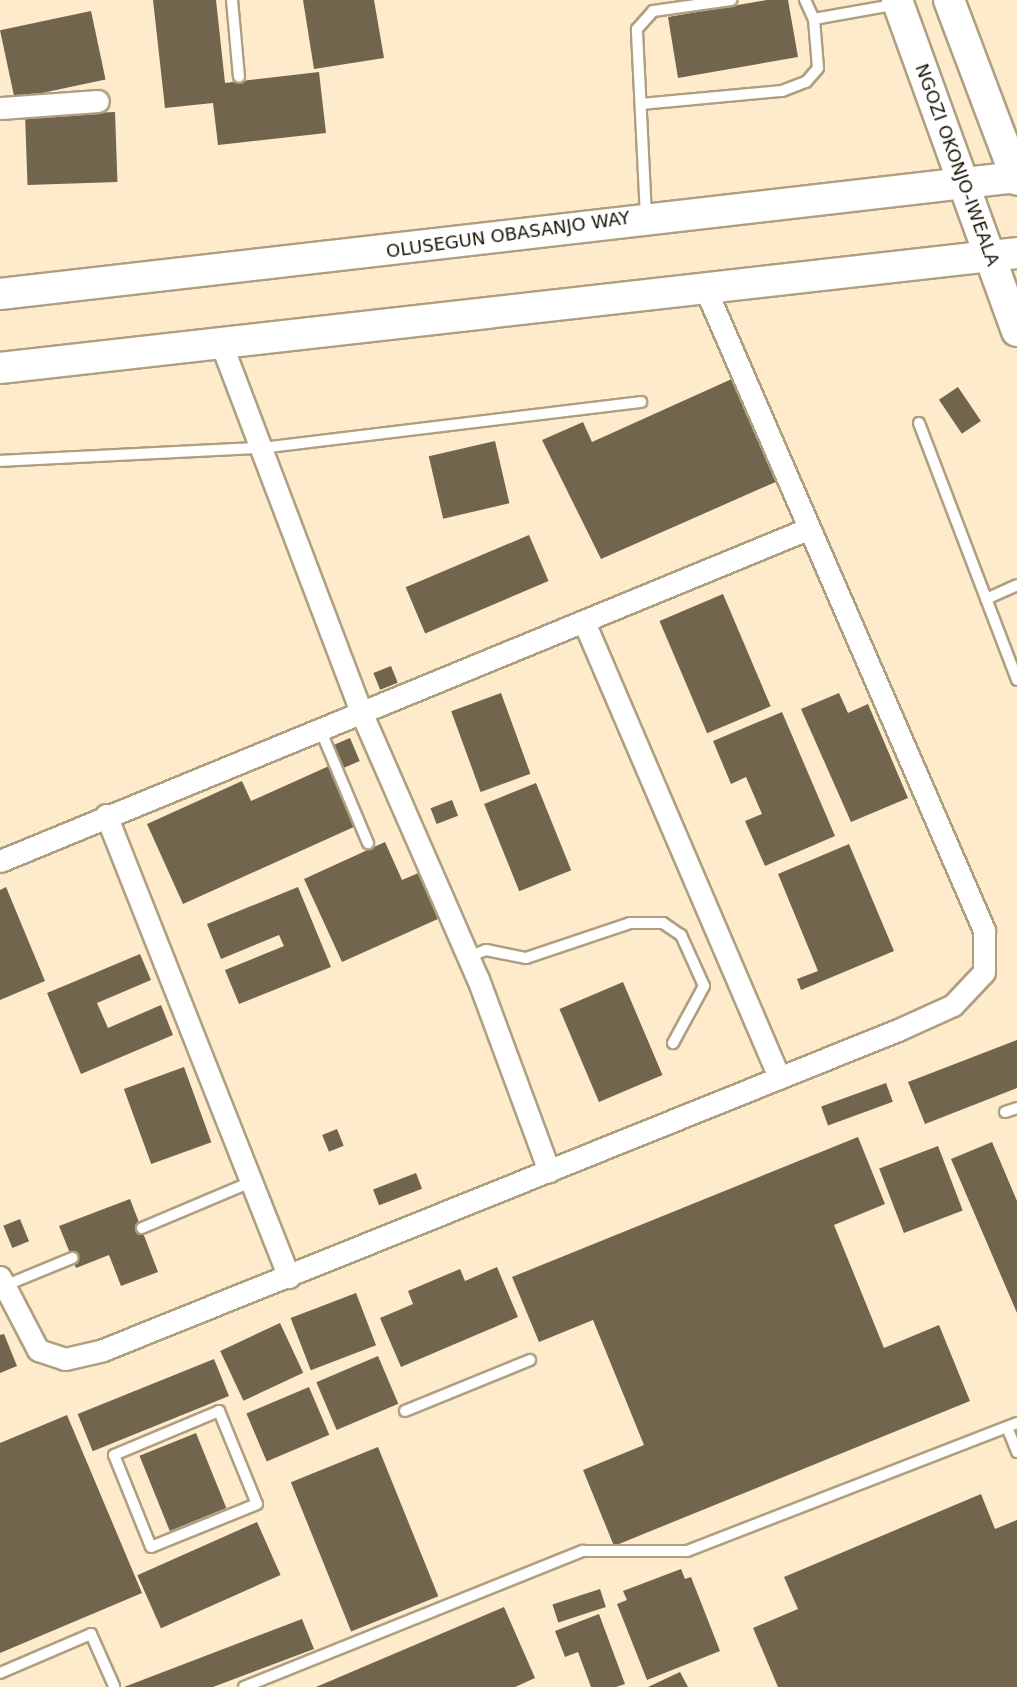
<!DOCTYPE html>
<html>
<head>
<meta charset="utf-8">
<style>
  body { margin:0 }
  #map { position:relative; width:1017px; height:1687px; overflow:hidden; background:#fdebcc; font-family:"DejaVu Sans",sans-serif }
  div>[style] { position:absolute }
  .building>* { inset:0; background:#72654d; transform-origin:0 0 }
  .roads { filter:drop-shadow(2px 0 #af9f81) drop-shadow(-2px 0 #af9f81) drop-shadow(0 2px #af9f81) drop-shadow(0 -2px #af9f81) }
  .lane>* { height:10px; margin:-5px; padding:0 5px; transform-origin:5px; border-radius:5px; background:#fff }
  .street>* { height:21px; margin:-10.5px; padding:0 10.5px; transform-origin:10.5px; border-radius:10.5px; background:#fff }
  .secondary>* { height:30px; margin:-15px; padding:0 15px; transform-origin:15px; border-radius:15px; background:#fff }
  span { translate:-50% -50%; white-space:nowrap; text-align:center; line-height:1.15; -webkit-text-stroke:5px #fff; paint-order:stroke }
  .street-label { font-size:18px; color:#1c160a }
</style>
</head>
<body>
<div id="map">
  <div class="building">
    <i style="clip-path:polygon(153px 0,216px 0,225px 83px,319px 72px,326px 133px,218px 145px,213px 103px,165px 108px)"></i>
    <i style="clip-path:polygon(303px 0,374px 0,384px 58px,314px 69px)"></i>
    <i style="clip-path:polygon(767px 0,788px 0,798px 57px,678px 78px,668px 17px)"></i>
    <i style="left:91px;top:11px;width:70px;height:93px;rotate:78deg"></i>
    <i style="left:115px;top:112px;width:70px;height:90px;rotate:88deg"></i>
    <i style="clip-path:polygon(734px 378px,780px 480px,601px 559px,542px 440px,583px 422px,592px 442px)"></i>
    <i style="left:958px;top:387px;width:41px;height:23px;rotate:56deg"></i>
    <i style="left:495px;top:441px;width:64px;height:68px;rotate:77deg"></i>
    <i style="left:529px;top:535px;width:50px;height:134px;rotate:67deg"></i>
    <i style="left:723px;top:594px;width:122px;height:69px;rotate:67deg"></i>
    <i style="left:391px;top:666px;width:18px;height:19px;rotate:68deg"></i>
    <i style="left:501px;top:693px;width:86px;height:53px;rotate:70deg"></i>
    <i style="clip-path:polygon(839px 693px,848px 713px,868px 704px,908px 798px,851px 822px,801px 709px)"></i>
    <i style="clip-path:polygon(782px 712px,835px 836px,765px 866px,745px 821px,762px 814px,746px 777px,731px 784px,713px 741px)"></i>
    <i style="left:350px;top:738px;width:25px;height:21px;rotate:67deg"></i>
    <i style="clip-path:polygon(329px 766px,356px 826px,183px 904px,147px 824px,242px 781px,251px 801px)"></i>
    <i style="left:536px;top:783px;width:94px;height:56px;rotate:68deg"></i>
    <i style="left:452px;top:800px;width:17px;height:23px;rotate:69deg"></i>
    <i style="clip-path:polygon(385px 842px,402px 880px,428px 869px,449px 914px,342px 962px,304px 879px)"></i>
    <i style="clip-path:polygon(849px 844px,894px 951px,801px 990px,797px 979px,818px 971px,778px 874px)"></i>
    <i style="clip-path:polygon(6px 887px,45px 981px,0 1000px,0 890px)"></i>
    <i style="clip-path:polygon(298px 887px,331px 967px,239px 1004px,225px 970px,284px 946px,279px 935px,221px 959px,207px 924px)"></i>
    <i style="clip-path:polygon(140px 954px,151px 980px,97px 1003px,108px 1028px,161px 1005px,173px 1035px,81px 1074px,47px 993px)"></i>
    <i style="left:623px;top:982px;width:101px;height:69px;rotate:67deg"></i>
    <i style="clip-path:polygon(1017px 1040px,1017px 1088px,925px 1124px,908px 1082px)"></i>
    <i style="left:184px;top:1067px;width:80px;height:64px;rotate:70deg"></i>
    <i style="left:886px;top:1083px;width:20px;height:69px;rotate:70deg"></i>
    <i style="left:337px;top:1129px;width:18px;height:16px;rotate:68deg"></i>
    <i style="clip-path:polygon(858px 1137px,885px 1204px,834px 1225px,884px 1348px,939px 1325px,970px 1401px,614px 1546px,583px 1470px,644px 1445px,593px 1320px,539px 1342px,512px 1277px)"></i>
    <i style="clip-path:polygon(992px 1142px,1017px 1201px,1017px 1313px,951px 1159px)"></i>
    <i style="left:938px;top:1146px;width:69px;height:63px;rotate:69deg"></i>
    <i style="left:416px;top:1173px;width:17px;height:46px;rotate:69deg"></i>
    <i style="clip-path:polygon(130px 1199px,158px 1272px,121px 1286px,109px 1255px,76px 1268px,59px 1226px)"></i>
    <i style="left:20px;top:1219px;width:24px;height:18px;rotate:68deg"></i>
    <i style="clip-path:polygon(497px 1267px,518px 1317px,401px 1367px,380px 1318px,413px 1304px,408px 1291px,460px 1269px,465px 1281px)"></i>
    <i style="left:356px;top:1293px;width:56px;height:70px;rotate:69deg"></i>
    <i style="left:280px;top:1323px;width:55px;height:66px;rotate:65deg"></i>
    <i style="clip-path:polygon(4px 1334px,17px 1366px,0 1373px,0 1335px)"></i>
    <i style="left:378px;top:1356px;width:52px;height:67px;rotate:67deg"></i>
    <i style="left:214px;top:1359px;width:40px;height:147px;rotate:68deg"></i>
    <i style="left:309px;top:1387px;width:52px;height:68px;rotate:67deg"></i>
    <i style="clip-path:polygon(67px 1415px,142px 1593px,0 1653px,0 1443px)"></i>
    <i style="left:196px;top:1433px;width:81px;height:61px;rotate:68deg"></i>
    <i style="left:378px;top:1447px;width:161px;height:94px;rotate:68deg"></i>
    <i style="clip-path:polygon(981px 1494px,995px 1529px,1017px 1520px,1017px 1687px,778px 1687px,753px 1628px,798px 1609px,784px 1577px)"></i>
    <i style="left:257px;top:1522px;width:58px;height:131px;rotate:66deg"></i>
    <i style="clip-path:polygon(681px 1569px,685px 1579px,691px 1577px,720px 1651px,647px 1680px,617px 1604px,627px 1600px,623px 1591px)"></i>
    <i style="left:600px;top:1589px;width:19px;height:50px;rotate:72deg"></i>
    <i style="clip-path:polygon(504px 1607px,535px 1678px,515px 1687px,316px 1687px)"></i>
    <i style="clip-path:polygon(599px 1614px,625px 1684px,616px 1687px,591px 1687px,578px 1652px,565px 1657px,555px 1631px)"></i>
    <i style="clip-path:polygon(302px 1619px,314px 1649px,213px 1687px,124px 1687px)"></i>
    <i style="clip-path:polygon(680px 1672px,688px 1687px,648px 1687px)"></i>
  </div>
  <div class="roads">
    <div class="lane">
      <i style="left:232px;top:0;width:77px;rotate:84.8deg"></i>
      <i style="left:805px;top:0;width:21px;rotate:65deg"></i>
      <i style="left:814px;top:19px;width:85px;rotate:-10.1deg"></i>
      <i style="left:641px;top:104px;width:142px;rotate:-5.3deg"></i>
      <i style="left:782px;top:91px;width:26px;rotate:-21deg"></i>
      <i style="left:806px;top:82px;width:18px;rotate:-49deg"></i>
      <i style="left:818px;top:68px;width:49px;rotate:-94.7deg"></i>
      <i style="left:646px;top:216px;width:187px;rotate:-92.8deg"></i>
      <i style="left:637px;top:29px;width:24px;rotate:-48deg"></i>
      <i style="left:653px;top:11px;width:79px;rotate:-8deg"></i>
      <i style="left:919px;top:423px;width:275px;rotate:69.1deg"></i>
      <i style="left:0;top:461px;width:261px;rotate:-2.9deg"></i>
      <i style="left:261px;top:448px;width:383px;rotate:-6.9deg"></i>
      <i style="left:986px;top:599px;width:34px;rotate:-24deg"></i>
      <i style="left:320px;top:729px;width:124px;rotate:67.2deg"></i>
      <i style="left:468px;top:957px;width:19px;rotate:-21deg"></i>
      <i style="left:486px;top:950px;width:41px;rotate:11.3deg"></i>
      <i style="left:526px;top:958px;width:110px;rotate:-18.6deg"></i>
      <i style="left:630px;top:923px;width:33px"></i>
      <i style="left:663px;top:923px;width:22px;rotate:34deg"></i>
      <i style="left:681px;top:935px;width:56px;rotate:65.7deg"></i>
      <i style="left:704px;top:986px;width:65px;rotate:118.5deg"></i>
      <i style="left:1005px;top:1112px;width:13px;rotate:-18deg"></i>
      <i style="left:142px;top:1228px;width:118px;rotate:-22.9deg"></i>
      <i style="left:4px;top:1286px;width:74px;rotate:-22.4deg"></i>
      <i style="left:219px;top:1411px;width:100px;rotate:67.8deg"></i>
      <i style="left:257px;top:1504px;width:114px;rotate:157.9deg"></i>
      <i style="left:151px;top:1547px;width:99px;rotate:-111.9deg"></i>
      <i style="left:114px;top:1455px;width:114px;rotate:-22.7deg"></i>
      <i style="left:405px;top:1411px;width:135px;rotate:-22.2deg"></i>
      <i style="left:1007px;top:1427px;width:27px;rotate:68deg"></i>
      <i style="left:0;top:1673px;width:99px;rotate:-23.2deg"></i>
      <i style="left:91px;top:1634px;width:57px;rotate:66.1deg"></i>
      <i style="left:244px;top:1687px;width:365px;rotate:-21.9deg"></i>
      <i style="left:583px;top:1551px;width:104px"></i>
      <i style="left:687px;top:1551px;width:354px;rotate:-21.2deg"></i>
    </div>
    <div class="street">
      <i style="left:0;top:108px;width:98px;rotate:-4.1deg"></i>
      <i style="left:221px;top:343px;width:397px;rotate:69.2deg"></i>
      <i style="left:362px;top:714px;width:289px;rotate:66.4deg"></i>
      <i style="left:478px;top:979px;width:205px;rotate:69.7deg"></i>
      <i style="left:584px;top:622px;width:496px;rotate:66.8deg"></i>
      <i style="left:106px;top:815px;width:497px;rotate:68.4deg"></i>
      <i style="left:0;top:861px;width:870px;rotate:-22.35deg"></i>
      <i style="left:0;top:1277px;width:82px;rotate:62.5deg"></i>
      <i style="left:38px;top:1350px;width:28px;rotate:18deg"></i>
      <i style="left:65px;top:1359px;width:39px;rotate:-13deg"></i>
      <i style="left:103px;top:1350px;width:857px;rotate:-21.93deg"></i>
      <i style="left:898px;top:1030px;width:60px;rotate:-24.4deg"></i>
      <i style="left:953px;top:1005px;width:45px;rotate:-46.8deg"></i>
      <i style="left:984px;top:972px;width:42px;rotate:-90deg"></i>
      <i style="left:984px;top:930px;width:700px;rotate:-113.49deg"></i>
    </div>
    <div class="secondary">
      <i style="left:897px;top:0;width:352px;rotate:70.1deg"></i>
      <i style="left:949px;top:0;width:192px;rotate:69.3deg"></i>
      <i style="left:0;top:294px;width:1024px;rotate:-6.56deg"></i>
      <i style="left:0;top:368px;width:1023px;rotate:-6.45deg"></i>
    </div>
  </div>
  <div class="street-label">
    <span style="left:957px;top:165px;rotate:70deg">NGOZI OKONJO-IWEALA</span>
    <span style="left:508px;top:235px;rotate:-8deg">OLUSEGUN OBASANJO WAY</span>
  </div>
</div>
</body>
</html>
